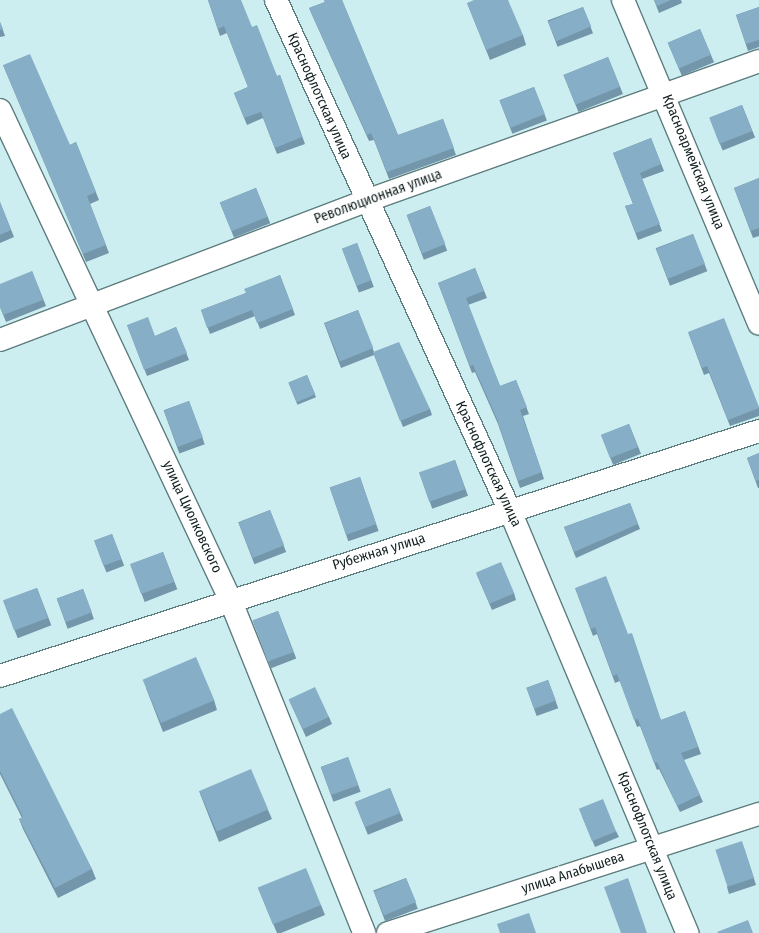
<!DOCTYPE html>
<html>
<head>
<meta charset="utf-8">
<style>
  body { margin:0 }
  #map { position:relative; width:759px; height:933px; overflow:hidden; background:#cceef0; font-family:"Fira Sans Condensed",sans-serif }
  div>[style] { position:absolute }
  .roads { filter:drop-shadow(1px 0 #5e7d7f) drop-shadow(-1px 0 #5e7d7f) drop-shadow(0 1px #5e7d7f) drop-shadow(0 -1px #5e7d7f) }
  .minor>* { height:22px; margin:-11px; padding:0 11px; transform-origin:11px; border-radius:11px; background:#fff }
  .wall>* { inset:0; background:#7396aa; transform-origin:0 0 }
  .building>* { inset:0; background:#86aec6; transform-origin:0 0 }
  span { translate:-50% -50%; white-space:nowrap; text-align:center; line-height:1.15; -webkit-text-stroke:4px #fff; paint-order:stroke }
  .street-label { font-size:14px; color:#121f20 }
</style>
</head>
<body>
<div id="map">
  <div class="roads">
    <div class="minor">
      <i style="left:276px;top:0;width:562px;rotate:65.4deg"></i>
      <i style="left:510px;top:511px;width:458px;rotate:67.2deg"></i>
      <i style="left:623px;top:0;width:351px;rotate:67.2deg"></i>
      <i style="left:0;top:110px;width:540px;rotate:64.81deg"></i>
      <i style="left:230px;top:599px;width:360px;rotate:68.1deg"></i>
      <i style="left:0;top:340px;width:392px;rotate:-20.8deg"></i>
      <i style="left:366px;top:201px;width:417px;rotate:-19.6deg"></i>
      <i style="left:0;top:676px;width:798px;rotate:-17.89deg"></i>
      <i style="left:388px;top:933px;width:390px;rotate:-17.8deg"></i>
    </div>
  </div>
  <div class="wall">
    <i style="clip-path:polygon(208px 0,252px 27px,277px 76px,280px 75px,305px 144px,277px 154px,263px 118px,247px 125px,234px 93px,248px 87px,227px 33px,220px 36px)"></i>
    <i style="clip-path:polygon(324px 0,342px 0,398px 135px,443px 119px,456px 155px,389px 179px,374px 140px,369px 141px,312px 15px,309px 8px,325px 2px)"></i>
    <i style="clip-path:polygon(654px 0,681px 0,682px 3px,659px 13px)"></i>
    <i style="clip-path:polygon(467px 3px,523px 35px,526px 45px,490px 60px)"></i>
    <i style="left:583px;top:7px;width:28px;height:38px;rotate:69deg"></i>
    <i style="clip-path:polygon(759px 7px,759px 47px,748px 51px,736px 15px)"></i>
    <i style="clip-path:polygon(0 22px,5px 36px,0 37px)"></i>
    <i style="left:700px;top:29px;width:36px;height:35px;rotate:67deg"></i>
    <i style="left:608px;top:57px;width:40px;height:48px;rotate:68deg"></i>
    <i style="clip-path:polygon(3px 65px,70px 145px,76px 142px,99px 200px,90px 204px,109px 253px,86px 262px)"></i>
    <i style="left:534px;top:87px;width:36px;height:37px;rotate:69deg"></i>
    <i style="left:742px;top:105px;width:35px;height:35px;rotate:68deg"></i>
    <i style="clip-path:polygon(651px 138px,664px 171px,642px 179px,662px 231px,638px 240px,625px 206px,633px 204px,613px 153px)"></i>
    <i style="clip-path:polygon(759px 178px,759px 236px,753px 238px,734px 188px)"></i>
    <i style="left:256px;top:188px;width:38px;height:39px;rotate:68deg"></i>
    <i style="clip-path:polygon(0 202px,14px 237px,0 243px)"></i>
    <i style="left:430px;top:206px;width:48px;height:25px;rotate:69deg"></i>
    <i style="left:693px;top:234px;width:40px;height:40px;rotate:69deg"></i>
    <i style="left:357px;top:243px;width:47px;height:16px;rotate:69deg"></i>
    <i style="clip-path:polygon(475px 268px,487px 298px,468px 305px,500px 386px,516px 380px,529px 414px,523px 416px,544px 479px,520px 488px,498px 424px,475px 372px,472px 373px,438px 283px)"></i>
    <i style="clip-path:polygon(32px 271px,46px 306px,6px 322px,0 307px)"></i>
    <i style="clip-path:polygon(280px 275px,295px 315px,260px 329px,255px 316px,210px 334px,201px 310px,246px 293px)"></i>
    <i style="clip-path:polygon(358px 310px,374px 352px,430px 409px,432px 415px,403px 427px,374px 355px,341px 368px,324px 323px)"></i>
    <i style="clip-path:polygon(127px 325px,155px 336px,176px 327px,189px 360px,147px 376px)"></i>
    <i style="clip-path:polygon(688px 332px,759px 407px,759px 416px,730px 426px,709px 373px,704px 375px)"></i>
    <i style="left:307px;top:375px;width:24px;height:20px;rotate:68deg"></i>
    <i style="left:189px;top:401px;width:46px;height:27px;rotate:70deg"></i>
    <i style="left:629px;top:424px;width:32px;height:30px;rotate:68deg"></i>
    <i style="clip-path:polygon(759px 453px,759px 488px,758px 488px,747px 458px)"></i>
    <i style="left:455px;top:460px;width:38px;height:38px;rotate:70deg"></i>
    <i style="left:360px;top:477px;width:57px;height:32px;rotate:71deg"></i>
    <i style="clip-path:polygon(630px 503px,640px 529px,576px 558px,564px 527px)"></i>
    <i style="left:270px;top:510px;width:45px;height:34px;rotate:69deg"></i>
    <i style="left:112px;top:534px;width:34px;height:19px;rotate:69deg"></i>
    <i style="left:163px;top:552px;width:40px;height:35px;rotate:69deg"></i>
    <i style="clip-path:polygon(476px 573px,514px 593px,516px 600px,492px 610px)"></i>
    <i style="left:37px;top:588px;width:40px;height:36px;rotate:69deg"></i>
    <i style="clip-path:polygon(575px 588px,661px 720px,685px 711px,701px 754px,684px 760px,703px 802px,680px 812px,659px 769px,657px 770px,640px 726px,637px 727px,620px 681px,615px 683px,597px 634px,593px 636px)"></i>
    <i style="left:83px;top:589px;width:32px;height:28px;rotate:70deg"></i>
    <i style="left:278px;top:611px;width:51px;height:27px;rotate:69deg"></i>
    <i style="left:548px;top:680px;width:30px;height:23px;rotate:70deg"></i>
    <i style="clip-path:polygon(146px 688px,214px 700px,217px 710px,163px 732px)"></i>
    <i style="clip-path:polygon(289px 700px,329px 717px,332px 724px,306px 737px)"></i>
    <i style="clip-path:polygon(0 714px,92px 869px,96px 879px,58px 898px,23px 829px,19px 819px,22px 818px,0 774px)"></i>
    <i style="left:348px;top:757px;width:37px;height:29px;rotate:70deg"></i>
    <i style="left:390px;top:788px;width:35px;height:38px;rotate:68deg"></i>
    <i style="clip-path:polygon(199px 791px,268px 810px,272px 819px,219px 842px)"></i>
    <i style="clip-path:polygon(582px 816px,616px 831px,619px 837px,595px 847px)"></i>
    <i style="clip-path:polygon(744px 848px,756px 885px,729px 894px,727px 887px)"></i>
    <i style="left:406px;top:878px;width:33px;height:35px;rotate:69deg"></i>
    <i style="clip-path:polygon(258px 888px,321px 905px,325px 915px,281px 933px,277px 933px)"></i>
  </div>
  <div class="building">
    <i style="clip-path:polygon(208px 0,241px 0,252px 27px,257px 25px,277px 76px,280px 75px,302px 137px,275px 148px,261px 112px,244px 118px,234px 93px,248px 87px,224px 26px,218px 29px)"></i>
    <i style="clip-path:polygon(324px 0,342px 0,398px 135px,443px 119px,454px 148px,387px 172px,371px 133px,367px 135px,309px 8px,325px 2px)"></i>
    <i style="clip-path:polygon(474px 0,508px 0,523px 35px,486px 50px,467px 3px)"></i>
    <i style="clip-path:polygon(654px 0,671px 0,657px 6px)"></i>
    <i style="left:583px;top:7px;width:21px;height:38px;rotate:67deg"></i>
    <i style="clip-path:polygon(759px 7px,759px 40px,746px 44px,736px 15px)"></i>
    <i style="clip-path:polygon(0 22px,3px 29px,0 30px)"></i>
    <i style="left:700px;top:29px;width:28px;height:35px;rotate:67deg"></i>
    <i style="clip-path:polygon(30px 54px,70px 145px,76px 142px,96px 192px,87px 196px,106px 245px,83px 254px,3px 65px)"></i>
    <i style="left:608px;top:57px;width:32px;height:48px;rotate:68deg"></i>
    <i style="left:534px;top:87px;width:29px;height:37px;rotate:68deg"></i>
    <i style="left:742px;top:105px;width:28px;height:35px;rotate:69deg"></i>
    <i style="clip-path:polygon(651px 138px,661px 164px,640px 173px,660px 224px,636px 233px,625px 206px,633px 204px,613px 153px)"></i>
    <i style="clip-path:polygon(759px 178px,759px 228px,751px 231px,734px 188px)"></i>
    <i style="left:256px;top:188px;width:31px;height:39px;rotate:68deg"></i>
    <i style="clip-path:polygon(0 202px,11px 230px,0 235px)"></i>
    <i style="left:430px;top:206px;width:41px;height:25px;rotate:68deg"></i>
    <i style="left:693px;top:234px;width:32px;height:40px;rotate:68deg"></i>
    <i style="left:357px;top:243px;width:40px;height:16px;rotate:69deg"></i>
    <i style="clip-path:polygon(475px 268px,484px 291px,466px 298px,500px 386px,516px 380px,527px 407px,520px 410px,542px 472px,518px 481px,497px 419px,473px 365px,470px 366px,438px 283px)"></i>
    <i style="clip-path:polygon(32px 271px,43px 300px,3px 315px,0 307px,0 284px)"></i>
    <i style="clip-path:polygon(280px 275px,293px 309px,257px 323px,252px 310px,207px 328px,201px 310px,246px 293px,244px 289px)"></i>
    <i style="left:358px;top:310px;width:41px;height:36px;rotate:68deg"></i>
    <i style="clip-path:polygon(148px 317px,155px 336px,176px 327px,187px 353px,144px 370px,127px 325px)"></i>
    <i style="clip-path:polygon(724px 318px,759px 407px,759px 408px,728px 420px,707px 366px,702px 368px,688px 332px)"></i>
    <i style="clip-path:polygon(399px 342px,430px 409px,400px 421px,373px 352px)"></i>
    <i style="left:307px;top:375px;width:21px;height:20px;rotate:67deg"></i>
    <i style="left:189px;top:401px;width:39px;height:27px;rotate:69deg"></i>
    <i style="left:629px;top:424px;width:25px;height:30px;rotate:69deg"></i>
    <i style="clip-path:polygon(759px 453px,759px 480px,756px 481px,747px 458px)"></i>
    <i style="left:455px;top:460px;width:31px;height:38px;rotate:71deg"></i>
    <i style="left:360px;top:477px;width:50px;height:32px;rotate:71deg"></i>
    <i style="clip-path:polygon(630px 503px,638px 524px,574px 552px,564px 527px)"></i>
    <i style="left:270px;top:510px;width:38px;height:34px;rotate:68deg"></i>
    <i style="left:112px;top:534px;width:27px;height:19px;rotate:70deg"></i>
    <i style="left:163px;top:552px;width:32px;height:35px;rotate:70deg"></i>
    <i style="left:501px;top:562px;width:34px;height:27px;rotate:67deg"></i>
    <i style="clip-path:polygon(606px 576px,628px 634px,632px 633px,661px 720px,685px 711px,698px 747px,681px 753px,700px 795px,677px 806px,657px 762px,654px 763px,638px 719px,634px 720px,617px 674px,613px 676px,595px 627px,591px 629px,575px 588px)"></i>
    <i style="left:37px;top:588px;width:32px;height:36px;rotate:70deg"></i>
    <i style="left:83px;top:589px;width:25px;height:28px;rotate:69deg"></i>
    <i style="left:278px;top:611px;width:44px;height:27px;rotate:70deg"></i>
    <i style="left:196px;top:657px;width:47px;height:58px;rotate:67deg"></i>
    <i style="left:548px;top:680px;width:22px;height:23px;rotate:69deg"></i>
    <i style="left:315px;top:687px;width:33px;height:29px;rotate:65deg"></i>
    <i style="clip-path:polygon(12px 708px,92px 869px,55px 888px,19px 819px,23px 817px,0 771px,0 714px)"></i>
    <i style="left:348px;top:757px;width:30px;height:29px;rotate:70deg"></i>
    <i style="left:251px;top:769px;width:44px;height:56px;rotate:67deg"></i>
    <i style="left:390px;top:788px;width:27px;height:38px;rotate:68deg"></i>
    <i style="left:603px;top:799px;width:35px;height:26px;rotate:68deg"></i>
    <i style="left:742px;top:841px;width:39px;height:28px;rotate:72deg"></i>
    <i style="left:306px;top:868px;width:40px;height:52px;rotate:68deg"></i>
    <i style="left:406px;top:878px;width:26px;height:35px;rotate:67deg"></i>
    <i style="clip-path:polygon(628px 878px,647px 933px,621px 933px,604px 887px)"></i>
    <i style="clip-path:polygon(529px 913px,536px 933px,500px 933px,497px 924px)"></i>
    <i style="clip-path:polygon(748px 920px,753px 933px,718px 933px,717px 932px)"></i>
  </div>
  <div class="street-label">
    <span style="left:319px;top:96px;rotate:66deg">Краснофлотская улица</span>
    <span style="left:693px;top:162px;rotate:68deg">Красноармейская улица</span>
    <span style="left:378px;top:197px;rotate:-20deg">Революционная улица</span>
    <span style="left:488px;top:464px;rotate:65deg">Краснофлотская улица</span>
    <span style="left:192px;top:517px;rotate:65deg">улица Циолковского</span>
    <span style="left:379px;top:552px;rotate:-17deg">Рубежная улица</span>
    <span style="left:647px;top:836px;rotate:68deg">Краснофлотская улица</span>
    <span style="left:573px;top:873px;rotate:-18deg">улица Алабышева</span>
  </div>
</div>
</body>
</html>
